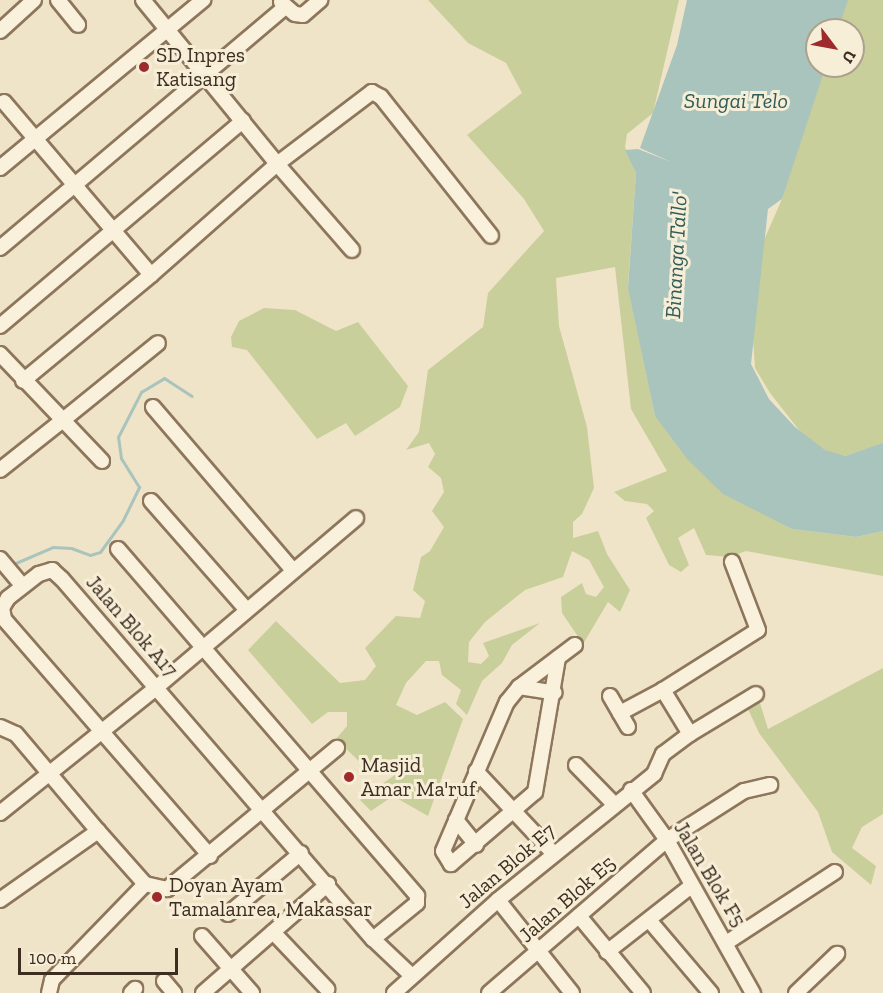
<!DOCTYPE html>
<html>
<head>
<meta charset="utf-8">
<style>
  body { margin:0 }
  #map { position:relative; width:883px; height:993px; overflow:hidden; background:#f0e4c8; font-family:"Zilla Slab",serif }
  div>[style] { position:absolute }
  .green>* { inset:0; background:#c9cf9b }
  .water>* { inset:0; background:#a9c4bc }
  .stream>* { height:3px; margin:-1.5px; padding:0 1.5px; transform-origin:1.5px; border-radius:1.5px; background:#a9c4bc }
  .roads { filter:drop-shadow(2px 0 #8d765c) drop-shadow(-2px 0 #8d765c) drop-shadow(0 2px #8d765c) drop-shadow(0 -2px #8d765c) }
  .minor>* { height:14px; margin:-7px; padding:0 7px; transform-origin:7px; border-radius:7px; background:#faf1dc }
  .dots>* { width:16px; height:16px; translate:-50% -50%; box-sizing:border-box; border:3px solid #f7eed8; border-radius:50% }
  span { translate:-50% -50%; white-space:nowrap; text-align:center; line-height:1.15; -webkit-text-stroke:6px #f7eed8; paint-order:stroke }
  .poi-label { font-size:21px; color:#3d2e20 }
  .left { translate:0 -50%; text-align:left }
  .street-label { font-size:21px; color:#3d2e20 }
  .water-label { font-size:22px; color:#2f5d5a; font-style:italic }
  .north { position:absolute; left:805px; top:18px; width:60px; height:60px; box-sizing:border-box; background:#f7eed8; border:2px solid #ada18e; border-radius:50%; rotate:122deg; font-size:16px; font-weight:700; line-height:24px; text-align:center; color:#3d2e20 }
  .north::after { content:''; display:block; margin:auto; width:21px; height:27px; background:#9e2a2b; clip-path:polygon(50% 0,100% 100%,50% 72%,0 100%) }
  .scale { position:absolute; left:18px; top:948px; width:160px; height:27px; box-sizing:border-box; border:3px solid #3d2e20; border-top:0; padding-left:8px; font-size:18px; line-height:21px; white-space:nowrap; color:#3d2e20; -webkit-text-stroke:4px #f7eed8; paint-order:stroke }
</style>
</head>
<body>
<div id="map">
  <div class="green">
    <i style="clip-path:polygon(428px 0,679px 0,653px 113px,627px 134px,625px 147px,636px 173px,628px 285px,655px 416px,762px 512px,792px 529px,856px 537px,883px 531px,883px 576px,746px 551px,730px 557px,706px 555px,694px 528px,678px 538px,689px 565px,681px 572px,669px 565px,646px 518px,654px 511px,647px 504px,625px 501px,614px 492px,667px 471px,631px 409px,615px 267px,556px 278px,559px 326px,587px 427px,594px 488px,582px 514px,573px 522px,573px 538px,598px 531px,607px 554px,630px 590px,620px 612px,608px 602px,583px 644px,562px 613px,561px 597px,582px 583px,586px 594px,596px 597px,604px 587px,589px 560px,572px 551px,563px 577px,525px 590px,485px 622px,469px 642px,468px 662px,481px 664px,489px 656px,483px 643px,540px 623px,512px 645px,502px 663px,482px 681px,467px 715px,456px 704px,461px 690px,442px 675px,439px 661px,426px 661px,406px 683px,396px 705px,417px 715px,445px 702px,463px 719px,428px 816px,393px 796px,371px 811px,360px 800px,403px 769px,389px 759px,368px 770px,336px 739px,347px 726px,347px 712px,328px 712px,312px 724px,248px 650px,276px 621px,340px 683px,365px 680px,376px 666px,365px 648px,396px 616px,420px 618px,425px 601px,413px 590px,421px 557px,430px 551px,444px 527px,432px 511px,444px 492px,441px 478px,428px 467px,435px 454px,429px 443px,406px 450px,419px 432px,428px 370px,483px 327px,488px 293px,544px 231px,524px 199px,467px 135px,522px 93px,506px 63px,468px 43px)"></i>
    <i style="clip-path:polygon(833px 0,883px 0,883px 444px,838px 458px,806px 439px,770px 393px,755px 368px,751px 309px,764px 240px,782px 199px,818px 66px,853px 66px,853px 30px,826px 30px)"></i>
    <i style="clip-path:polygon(264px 308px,295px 310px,336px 331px,358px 322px,408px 386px,400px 407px,355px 436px,346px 423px,317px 439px,247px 350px,232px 347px,231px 337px,239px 321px)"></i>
    <i style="clip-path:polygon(883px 668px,883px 814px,862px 827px,852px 848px,876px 866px,871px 885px,832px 852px,818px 812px,759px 733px,743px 698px,759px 700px,768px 729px)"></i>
  </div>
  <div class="water">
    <i style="clip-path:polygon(687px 0,848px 0,838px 30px,817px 30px,817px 66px,826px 66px,782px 199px,768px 209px,751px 364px,769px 399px,795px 427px,825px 450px,845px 456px,883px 443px,883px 531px,856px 537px,792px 529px,723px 494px,688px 460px,655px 416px,628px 288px,636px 173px,625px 150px,638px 149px,671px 162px,640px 148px,677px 45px)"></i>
  </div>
  <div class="stream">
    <i style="left:11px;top:565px;width:46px;rotate:-23.2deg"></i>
    <i style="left:53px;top:547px;width:18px;rotate:3deg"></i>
    <i style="left:71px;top:548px;width:20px;rotate:20deg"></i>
    <i style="left:90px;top:555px;width:10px;rotate:-17deg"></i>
    <i style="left:100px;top:552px;width:39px;rotate:-54deg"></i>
    <i style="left:123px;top:520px;width:37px;rotate:-64deg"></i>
    <i style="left:139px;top:487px;width:34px;rotate:-122deg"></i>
    <i style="left:121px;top:458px;width:21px;rotate:-98deg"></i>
    <i style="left:118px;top:437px;width:51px;rotate:-62.9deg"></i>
    <i style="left:141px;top:392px;width:27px;rotate:-31deg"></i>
    <i style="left:164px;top:378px;width:33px;rotate:33deg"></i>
  </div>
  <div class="roads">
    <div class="minor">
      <i style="left:58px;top:0;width:32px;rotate:51deg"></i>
      <i style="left:143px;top:0;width:212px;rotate:50.7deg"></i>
      <i style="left:277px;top:164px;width:119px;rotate:-37.2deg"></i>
      <i style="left:372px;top:92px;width:10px;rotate:29deg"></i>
      <i style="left:381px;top:97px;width:177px;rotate:51.6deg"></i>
      <i style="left:281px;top:2px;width:18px;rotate:41deg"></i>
      <i style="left:295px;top:14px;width:8px;rotate:7deg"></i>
      <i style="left:303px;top:15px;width:23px;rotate:-41deg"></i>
      <i style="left:0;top:31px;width:46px;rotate:-42.4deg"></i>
      <i style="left:4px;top:102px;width:227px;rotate:49.6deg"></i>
      <i style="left:151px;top:275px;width:166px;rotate:140.4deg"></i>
      <i style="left:0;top:168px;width:264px;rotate:-39.6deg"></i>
      <i style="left:0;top:248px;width:373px;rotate:-40.2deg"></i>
      <i style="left:151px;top:275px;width:168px;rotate:-41.4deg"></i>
      <i style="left:277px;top:164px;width:114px;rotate:48.9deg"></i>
      <i style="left:0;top:326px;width:318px;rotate:-40.2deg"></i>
      <i style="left:0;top:354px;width:91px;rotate:46.3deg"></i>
      <i style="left:63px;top:420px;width:80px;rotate:141.6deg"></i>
      <i style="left:153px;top:407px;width:213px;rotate:49.4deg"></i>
      <i style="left:102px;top:461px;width:57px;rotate:-133.6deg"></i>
      <i style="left:63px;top:420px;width:122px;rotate:-39deg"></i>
      <i style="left:151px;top:501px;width:144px;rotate:48.7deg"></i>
      <i style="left:118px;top:549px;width:458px;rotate:49.2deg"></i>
      <i style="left:417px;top:896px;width:7px;rotate:90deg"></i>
      <i style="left:417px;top:903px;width:57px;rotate:140.7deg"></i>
      <i style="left:0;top:559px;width:34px;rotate:50deg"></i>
      <i style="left:558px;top:658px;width:136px;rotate:99.7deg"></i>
      <i style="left:535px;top:792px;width:111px;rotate:139.4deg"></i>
      <i style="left:451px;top:864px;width:15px;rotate:-122deg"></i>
      <i style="left:443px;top:851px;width:162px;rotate:-66.8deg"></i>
      <i style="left:507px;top:702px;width:19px;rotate:-51deg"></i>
      <i style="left:519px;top:687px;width:70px;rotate:-36.9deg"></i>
      <i style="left:519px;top:687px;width:36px;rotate:9deg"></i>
      <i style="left:610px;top:696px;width:20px;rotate:60deg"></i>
      <i style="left:0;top:727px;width:17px;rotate:24deg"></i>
      <i style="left:16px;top:734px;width:127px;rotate:49.8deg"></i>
      <i style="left:628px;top:727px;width:16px;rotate:-120deg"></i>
      <i style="left:620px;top:713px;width:49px;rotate:-28.1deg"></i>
      <i style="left:690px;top:734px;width:77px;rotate:-31.2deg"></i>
      <i style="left:576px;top:765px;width:53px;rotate:45.8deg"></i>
      <i style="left:476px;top:771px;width:114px;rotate:46.8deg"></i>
      <i style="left:631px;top:790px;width:62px;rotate:54.2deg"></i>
      <i style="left:667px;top:840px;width:176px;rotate:60.7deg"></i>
      <i style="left:0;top:813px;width:201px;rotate:-38.7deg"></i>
      <i style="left:157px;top:687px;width:261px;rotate:-40.3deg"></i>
      <i style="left:456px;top:820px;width:32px;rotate:51deg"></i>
      <i style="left:210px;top:856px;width:314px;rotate:-131deg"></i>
      <i style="left:4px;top:619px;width:11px;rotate:-100deg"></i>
      <i style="left:2px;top:608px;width:12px;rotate:-59deg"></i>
      <i style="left:8px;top:598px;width:39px;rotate:-38deg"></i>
      <i style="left:39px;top:574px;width:14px;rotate:-17deg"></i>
      <i style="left:52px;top:570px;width:13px;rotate:42deg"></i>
      <i style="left:62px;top:579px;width:476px;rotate:49.2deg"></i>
      <i style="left:373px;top:939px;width:52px;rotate:43.5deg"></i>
      <i style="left:0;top:900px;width:120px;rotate:-35.1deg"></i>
      <i style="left:98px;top:831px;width:71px;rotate:48.4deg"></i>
      <i style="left:145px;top:884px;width:23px;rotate:13deg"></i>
      <i style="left:167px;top:889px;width:221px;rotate:-39.7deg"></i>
      <i style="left:498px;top:900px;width:119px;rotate:51.5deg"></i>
      <i style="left:228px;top:914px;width:95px;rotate:-39.9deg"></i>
      <i style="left:579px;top:916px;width:100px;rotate:50.3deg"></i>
      <i style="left:649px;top:920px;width:96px;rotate:49.7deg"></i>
      <i style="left:273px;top:932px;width:79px;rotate:46.5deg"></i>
      <i style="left:202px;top:936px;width:76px;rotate:48.7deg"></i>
      <i style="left:726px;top:943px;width:130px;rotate:-33.1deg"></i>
      <i style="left:607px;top:952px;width:105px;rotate:-38.1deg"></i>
      <i style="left:164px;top:981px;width:16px;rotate:50deg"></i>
      <i style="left:49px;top:993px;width:13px;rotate:-77deg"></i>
      <i style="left:52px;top:980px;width:134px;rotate:-45.9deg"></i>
      <i style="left:131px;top:993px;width:6px;rotate:-45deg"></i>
      <i style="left:203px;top:993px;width:166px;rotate:-41.1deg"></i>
      <i style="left:394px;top:993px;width:140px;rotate:-41.8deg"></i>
      <i style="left:498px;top:900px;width:201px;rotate:-38.9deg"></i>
      <i style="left:654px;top:774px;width:22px;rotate:-66deg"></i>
      <i style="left:663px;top:754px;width:34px;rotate:-37deg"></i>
      <i style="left:690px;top:734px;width:52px;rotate:-121.5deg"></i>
      <i style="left:663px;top:690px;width:112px;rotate:-32.3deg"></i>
      <i style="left:758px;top:630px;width:73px;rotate:-110.9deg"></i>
      <i style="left:489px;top:993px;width:235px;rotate:-40.7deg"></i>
      <i style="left:667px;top:840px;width:91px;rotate:-32.5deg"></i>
      <i style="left:744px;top:791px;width:27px;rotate:-13deg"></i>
      <i style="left:796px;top:993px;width:57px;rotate:-43.6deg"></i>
    </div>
  </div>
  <div class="dots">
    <i style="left:144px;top:67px;background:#9e2a2b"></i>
    <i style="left:349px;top:777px;background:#9e2a2b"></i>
    <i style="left:157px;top:897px;background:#9e2a2b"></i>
  </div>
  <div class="poi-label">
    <span class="left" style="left:156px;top:67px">SD Inpres<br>Katisang</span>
    <span class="left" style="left:361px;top:777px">Masjid<br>Amar Ma'ruf</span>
    <span class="left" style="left:169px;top:897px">Doyan Ayam<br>Tamalanrea, Makassar</span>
  </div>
  <div class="street-label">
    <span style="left:132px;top:626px;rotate:49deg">Jalan Blok A17</span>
    <span style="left:507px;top:866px;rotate:-40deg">Jalan Blok E7</span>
    <span style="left:710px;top:874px;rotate:59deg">Jalan Blok F5</span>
    <span style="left:567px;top:899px;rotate:-41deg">Jalan Blok E5</span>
  </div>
  <div class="water-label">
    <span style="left:736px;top:101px">Sungai Telo</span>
    <span style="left:676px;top:255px;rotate:-87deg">Binanga Tallo'</span>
  </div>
  <div class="north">U</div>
  <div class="scale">100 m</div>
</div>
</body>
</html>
